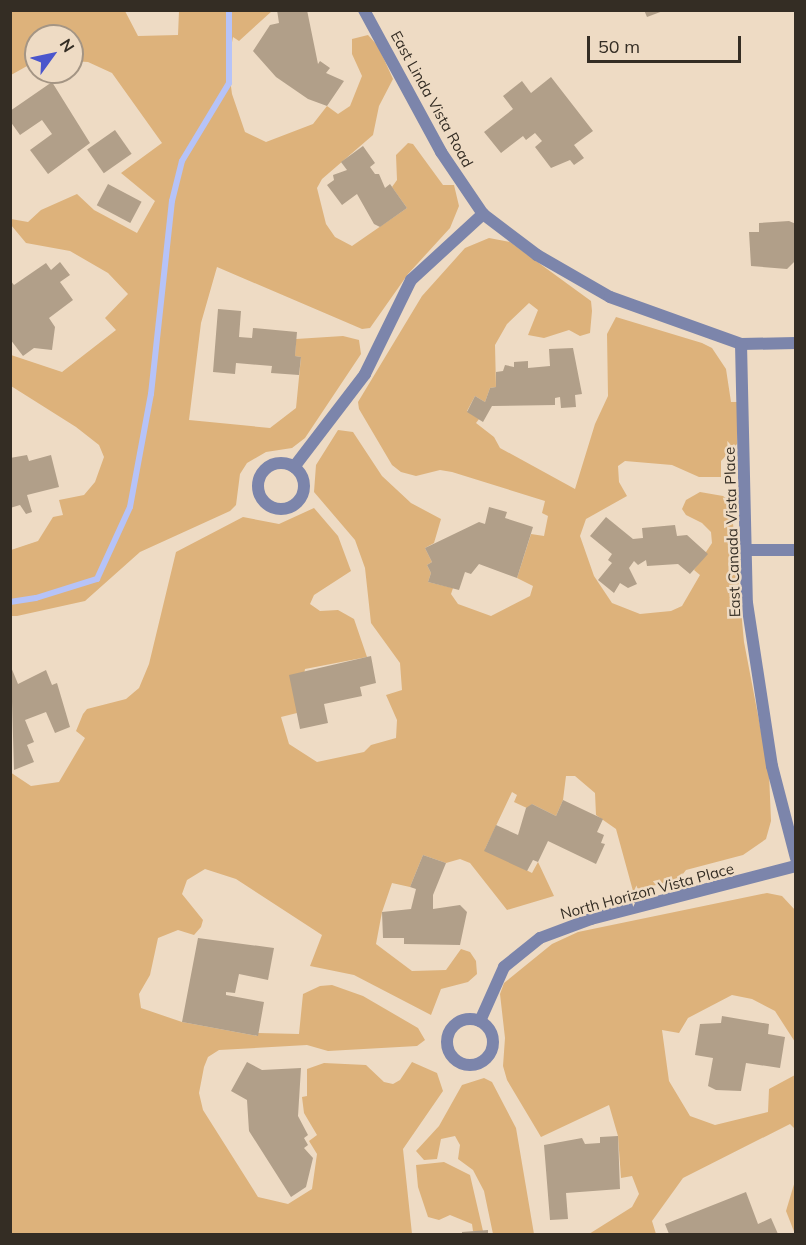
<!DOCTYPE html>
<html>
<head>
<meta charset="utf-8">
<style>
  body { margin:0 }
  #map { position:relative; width:806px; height:1245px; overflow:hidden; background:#eedbc4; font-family:Mulish,sans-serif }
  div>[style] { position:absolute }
  .green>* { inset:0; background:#ddb27b }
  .stream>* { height:6px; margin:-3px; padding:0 3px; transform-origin:3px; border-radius:3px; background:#b6c3f8 }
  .building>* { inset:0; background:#b19f89; transform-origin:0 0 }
  .lane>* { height:12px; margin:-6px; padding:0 6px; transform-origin:6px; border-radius:6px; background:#7c85ab }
  .street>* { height:12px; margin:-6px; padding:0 6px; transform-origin:6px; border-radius:6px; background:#7c85ab }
  .street>.ring { margin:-6px; padding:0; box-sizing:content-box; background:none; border:12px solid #7c85ab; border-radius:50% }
  span { translate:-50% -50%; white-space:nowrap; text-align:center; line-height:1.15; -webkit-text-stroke:5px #eedbc4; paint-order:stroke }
  .street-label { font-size:15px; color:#342d24 }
  .frame { position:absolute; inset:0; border:12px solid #342d24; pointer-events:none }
  .north { position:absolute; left:24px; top:24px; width:60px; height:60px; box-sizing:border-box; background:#eedbc4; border:2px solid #a49584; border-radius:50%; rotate:57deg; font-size:16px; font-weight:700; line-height:24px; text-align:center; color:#342d24 }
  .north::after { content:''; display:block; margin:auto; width:21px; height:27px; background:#4b56cc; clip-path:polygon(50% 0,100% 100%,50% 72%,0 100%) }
  .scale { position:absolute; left:587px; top:36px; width:154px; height:27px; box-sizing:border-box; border:3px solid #342d24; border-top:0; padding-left:8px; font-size:18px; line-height:21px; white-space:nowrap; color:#342d24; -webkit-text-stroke:4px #eedbc4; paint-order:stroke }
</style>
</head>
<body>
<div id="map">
  <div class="green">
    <i style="clip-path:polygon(11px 11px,125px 11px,138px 36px,178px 35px,179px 11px,272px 11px,239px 41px,233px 37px,228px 64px,232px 94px,245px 132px,266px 142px,313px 124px,327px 106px,338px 114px,350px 106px,362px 76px,352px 54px,352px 39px,368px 35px,378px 46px,393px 79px,379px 106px,373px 135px,322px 179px,317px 188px,326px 224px,335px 237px,352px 246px,407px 208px,392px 187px,397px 180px,396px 155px,408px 143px,413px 144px,443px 185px,454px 185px,459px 206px,450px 228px,408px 274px,370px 328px,362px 329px,217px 267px,201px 323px,189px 420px,270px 428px,296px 408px,301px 357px,295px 356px,296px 339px,343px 336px,359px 340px,361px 354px,305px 438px,292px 448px,266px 452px,247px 463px,240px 474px,236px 505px,230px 511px,140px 552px,85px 601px,17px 616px,11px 616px,11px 550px,38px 541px,53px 517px,63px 515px,59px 500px,84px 495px,95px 482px,104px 457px,99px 445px,76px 427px,11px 386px,11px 355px,62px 372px,116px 330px,105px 318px,128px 294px,108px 273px,70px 251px,26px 243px,11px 225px,11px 219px,28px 222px,41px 210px,77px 194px,94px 210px,137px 233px,155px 201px,121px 173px,162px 143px,112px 73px,88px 62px,72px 61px,72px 36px,36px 36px,36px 61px,11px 75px)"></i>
    <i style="clip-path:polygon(489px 238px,510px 242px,591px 301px,592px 311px,590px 333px,580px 336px,569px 330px,544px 338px,528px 335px,538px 310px,529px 303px,507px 324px,495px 345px,496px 387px,490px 388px,485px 402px,475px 396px,467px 411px,479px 419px,476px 423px,494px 437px,500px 448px,575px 489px,595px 424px,608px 396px,607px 334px,616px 317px,702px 343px,712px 348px,726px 369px,731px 402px,738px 402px,737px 444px,721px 461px,721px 477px,699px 477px,672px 465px,625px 461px,618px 466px,619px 482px,627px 496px,586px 519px,580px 536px,594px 576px,612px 603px,640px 614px,671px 611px,682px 606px,700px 575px,694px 570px,712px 543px,711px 532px,702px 523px,686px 515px,682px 509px,686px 500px,700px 492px,723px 496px,731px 502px,744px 642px,769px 773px,771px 821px,766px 839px,743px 855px,686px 870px,679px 879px,633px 891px,616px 829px,596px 815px,595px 793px,575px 776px,566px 776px,563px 800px,556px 816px,532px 804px,529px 809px,514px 802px,517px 795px,512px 792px,485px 849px,532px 873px,538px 862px,554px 896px,507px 910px,470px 863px,460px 859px,446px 863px,423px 855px,410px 887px,392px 883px,382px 912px,376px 944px,412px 971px,446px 970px,461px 949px,470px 952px,476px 961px,477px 974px,468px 982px,441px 989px,431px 1015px,354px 975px,310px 966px,322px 935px,236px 879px,205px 869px,187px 880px,182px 894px,203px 920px,201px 927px,194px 935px,178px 930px,158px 938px,150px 975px,139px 994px,141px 1008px,182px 1022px,257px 1036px,258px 1033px,299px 1034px,303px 994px,320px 986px,332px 985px,363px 996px,418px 1028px,425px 1040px,417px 1046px,328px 1051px,307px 1045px,219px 1050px,208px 1057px,204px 1067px,199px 1093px,203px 1110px,258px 1197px,288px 1204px,312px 1189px,317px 1154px,309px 1141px,317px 1135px,304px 1113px,302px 1097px,307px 1096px,307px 1069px,324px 1063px,366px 1065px,384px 1082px,393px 1084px,400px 1080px,412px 1062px,437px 1073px,443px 1091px,403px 1149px,412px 1234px,11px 1234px,10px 772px,31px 786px,59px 782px,85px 738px,76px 731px,83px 714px,87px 709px,126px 699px,139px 688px,149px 664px,176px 552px,243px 517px,279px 524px,314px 508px,338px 536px,351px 571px,314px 595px,310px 604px,320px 611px,338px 610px,354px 619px,367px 657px,305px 669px,297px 713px,281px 717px,289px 744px,317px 762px,364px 752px,371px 745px,396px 738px,397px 720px,386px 695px,402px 690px,400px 663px,371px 623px,365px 568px,355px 540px,314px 492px,316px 465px,338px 430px,353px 432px,382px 476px,411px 503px,441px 519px,434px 543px,425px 548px,432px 562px,427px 565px,431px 573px,428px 582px,453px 588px,451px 594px,458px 604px,491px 616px,530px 596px,533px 586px,517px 578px,531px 534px,544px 536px,548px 516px,542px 513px,545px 501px,452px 472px,440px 470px,416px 476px,401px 472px,392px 465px,359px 409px,358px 402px,422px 296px,465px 248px)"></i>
    <i style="clip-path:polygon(767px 893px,782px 896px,795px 910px,795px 1042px,775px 1011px,752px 999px,732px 995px,688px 1018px,679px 1033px,662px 1030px,669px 1081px,690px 1116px,715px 1125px,768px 1112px,769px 1089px,795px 1075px,795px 1129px,790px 1124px,683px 1178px,652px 1221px,656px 1234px,589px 1234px,632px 1207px,639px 1194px,632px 1176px,621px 1178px,618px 1136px,609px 1105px,541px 1137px,507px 1080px,503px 1066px,505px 1038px,500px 994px,504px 983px,552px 944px,578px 932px)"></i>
    <i style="clip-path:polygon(484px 1078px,492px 1082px,516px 1128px,534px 1234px,493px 1234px,484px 1191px,473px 1170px,458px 1159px,460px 1145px,455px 1136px,441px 1139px,437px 1159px,424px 1160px,416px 1151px,439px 1126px,462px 1085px)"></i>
    <i style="clip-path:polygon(444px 1162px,470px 1175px,483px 1231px,473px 1231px,472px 1224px,450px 1215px,439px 1220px,428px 1217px,418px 1187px,416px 1165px)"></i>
    <i style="clip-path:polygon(795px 1181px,795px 1234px,786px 1211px)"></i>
  </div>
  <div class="stream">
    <i style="left:10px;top:602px;width:26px;rotate:-9deg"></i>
    <i style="left:36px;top:598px;width:64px;rotate:-17.3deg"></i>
    <i style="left:97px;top:579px;width:79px;rotate:-65.4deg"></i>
    <i style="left:130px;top:507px;width:115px;rotate:-79.5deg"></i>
    <i style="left:151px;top:394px;width:194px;rotate:-83.8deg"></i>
    <i style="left:172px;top:201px;width:41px;rotate:-76deg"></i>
    <i style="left:182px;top:161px;width:91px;rotate:-58.9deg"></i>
    <i style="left:229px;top:83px;width:73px;rotate:-90deg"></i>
  </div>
  <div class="building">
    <i style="clip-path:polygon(277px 10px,307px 10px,318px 64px,320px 61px,330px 68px,326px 73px,344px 81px,327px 106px,308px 99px,276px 77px,253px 51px,270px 25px,279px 23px)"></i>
    <i style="clip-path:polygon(644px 10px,663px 10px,663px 11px,647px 17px)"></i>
    <i style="clip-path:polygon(551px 77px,593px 131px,574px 145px,584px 158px,574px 165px,570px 160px,551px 168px,535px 147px,542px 141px,535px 133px,526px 140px,523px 136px,501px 153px,484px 132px,513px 109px,503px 96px,522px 81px,531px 93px)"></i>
    <i style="clip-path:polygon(52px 82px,90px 143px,48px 174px,30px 150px,52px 134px,42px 120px,20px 135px,10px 121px,10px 111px)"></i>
    <i style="left:115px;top:130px;width:29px;height:34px;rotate:55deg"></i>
    <i style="clip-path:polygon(363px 146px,375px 163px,370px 167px,375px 174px,379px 174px,385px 188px,390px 184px,407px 208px,380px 227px,374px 224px,357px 194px,342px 205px,327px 185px,334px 180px,333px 175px,347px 170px,341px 162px)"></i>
    <i style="left:108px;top:184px;width:38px;height:24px;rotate:28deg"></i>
    <i style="clip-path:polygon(789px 221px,796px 224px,796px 260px,787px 269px,751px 266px,749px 232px,759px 232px,759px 223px)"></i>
    <i style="clip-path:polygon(60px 262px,70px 275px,60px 282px,73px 300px,49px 318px,55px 327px,52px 350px,34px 348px,23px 356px,10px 339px,10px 280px,14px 285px,46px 263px,51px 270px)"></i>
    <i style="clip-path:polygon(218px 309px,241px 311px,239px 337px,252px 338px,253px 328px,297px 332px,295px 356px,301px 357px,299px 375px,271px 373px,272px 366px,236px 363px,235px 374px,213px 372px)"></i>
    <i style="clip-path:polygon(573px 348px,582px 394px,575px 395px,576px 407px,561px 408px,560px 397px,555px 398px,555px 405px,492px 406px,483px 422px,467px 412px,475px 396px,485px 402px,490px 388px,496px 387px,496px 372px,503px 371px,505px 365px,514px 367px,514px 362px,528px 361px,528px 368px,550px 366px,549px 349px)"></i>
    <i style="clip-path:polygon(27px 455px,29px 461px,51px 455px,59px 487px,27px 495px,32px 512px,26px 514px,20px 505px,10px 508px,10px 458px)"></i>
    <i style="clip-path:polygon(489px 507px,507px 512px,505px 518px,533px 527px,517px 578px,479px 564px,471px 574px,465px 572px,459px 590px,428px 582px,431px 573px,427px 565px,432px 562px,425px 548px,479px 522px,485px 524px)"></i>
    <i style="clip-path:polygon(606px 517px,633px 539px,643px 538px,642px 528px,675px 525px,677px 536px,687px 535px,708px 554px,690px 574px,678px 564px,647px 566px,646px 560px,638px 565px,634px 561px,629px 568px,637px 584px,628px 588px,620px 583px,614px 593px,598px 580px,612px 563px,608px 560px,612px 554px,590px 536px)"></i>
    <i style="clip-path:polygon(371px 656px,376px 683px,360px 687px,362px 696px,324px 704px,328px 723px,300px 729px,289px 675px)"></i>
    <i style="clip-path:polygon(11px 667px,18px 684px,46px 670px,52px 685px,57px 683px,70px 727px,55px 733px,46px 712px,25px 720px,34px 742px,27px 745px,34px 762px,14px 770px)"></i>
    <i style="clip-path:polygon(563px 800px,603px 819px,597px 832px,604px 835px,601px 843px,605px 844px,596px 864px,548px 841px,538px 862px,533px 860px,527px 871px,484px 851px,496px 825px,518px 835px,526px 808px,532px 804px,556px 816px)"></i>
    <i style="clip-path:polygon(423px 855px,446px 863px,433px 895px,433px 909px,460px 905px,467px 912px,460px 945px,404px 944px,404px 938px,383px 938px,382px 912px,411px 909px,416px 889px,410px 887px)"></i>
    <i style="clip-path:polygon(198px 938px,274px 948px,268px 980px,239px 974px,235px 993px,226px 992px,226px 995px,264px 1002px,258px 1036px,182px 1022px)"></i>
    <i style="clip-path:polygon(722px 1016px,769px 1024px,768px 1034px,785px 1037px,780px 1068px,746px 1063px,741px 1091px,716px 1090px,708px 1086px,713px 1058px,695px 1055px,700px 1024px,721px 1023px)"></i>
    <i style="clip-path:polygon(247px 1062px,262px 1070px,301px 1068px,298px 1116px,308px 1135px,304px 1138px,308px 1145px,304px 1148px,313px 1158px,306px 1187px,291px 1197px,249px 1131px,247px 1100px,231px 1091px)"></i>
    <i style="clip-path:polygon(618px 1136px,620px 1189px,566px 1193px,568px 1219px,550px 1220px,544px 1145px,582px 1138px,585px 1144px,600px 1143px,600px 1137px)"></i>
    <i style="clip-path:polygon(746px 1192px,758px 1224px,771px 1218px,778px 1234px,669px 1234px,665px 1224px)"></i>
    <i style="clip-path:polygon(488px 1230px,488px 1234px,462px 1234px,462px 1232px)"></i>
  </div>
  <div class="lane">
    <i style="left:746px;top:550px;width:50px"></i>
  </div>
  <div class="street">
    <i style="left:364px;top:10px;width:162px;rotate:61.5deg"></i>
    <i style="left:441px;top:152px;width:75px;rotate:55.9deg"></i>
    <i style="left:483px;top:214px;width:68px;rotate:37.2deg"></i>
    <i style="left:537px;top:255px;width:84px;rotate:29.9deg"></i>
    <i style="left:610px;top:297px;width:139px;rotate:19.7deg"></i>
    <i style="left:741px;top:344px;width:55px;rotate:-1deg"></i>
    <i style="left:741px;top:344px;width:259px;rotate:88.7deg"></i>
    <i style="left:747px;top:603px;width:165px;rotate:81.3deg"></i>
    <i style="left:772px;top:766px;width:95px;rotate:75.4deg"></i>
    <i class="ring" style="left:258px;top:463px;width:34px;height:34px"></i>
    <i style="left:294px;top:467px;width:117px;rotate:-52.6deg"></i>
    <i style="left:365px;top:374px;width:105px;rotate:-63.9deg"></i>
    <i style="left:411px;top:280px;width:98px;rotate:-42.5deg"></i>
    <i class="ring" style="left:447px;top:1019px;width:34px;height:34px"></i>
    <i style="left:480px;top:1021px;width:59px;rotate:-66deg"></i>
    <i style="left:504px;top:967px;width:46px;rotate:-38.9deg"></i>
    <i style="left:540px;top:938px;width:54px;rotate:-20.4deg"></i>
    <i style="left:591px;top:919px;width:212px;rotate:-14.5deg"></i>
  </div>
  <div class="street-label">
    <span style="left:432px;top:99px;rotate:61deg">East Linda Vista Road</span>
    <span style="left:732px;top:532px;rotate:-92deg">East Canada Vista Place</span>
    <span style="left:647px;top:891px;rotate:-15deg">North Horizon Vista Place</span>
  </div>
  <div class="frame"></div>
  <div class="north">N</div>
  <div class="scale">50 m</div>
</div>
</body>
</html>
